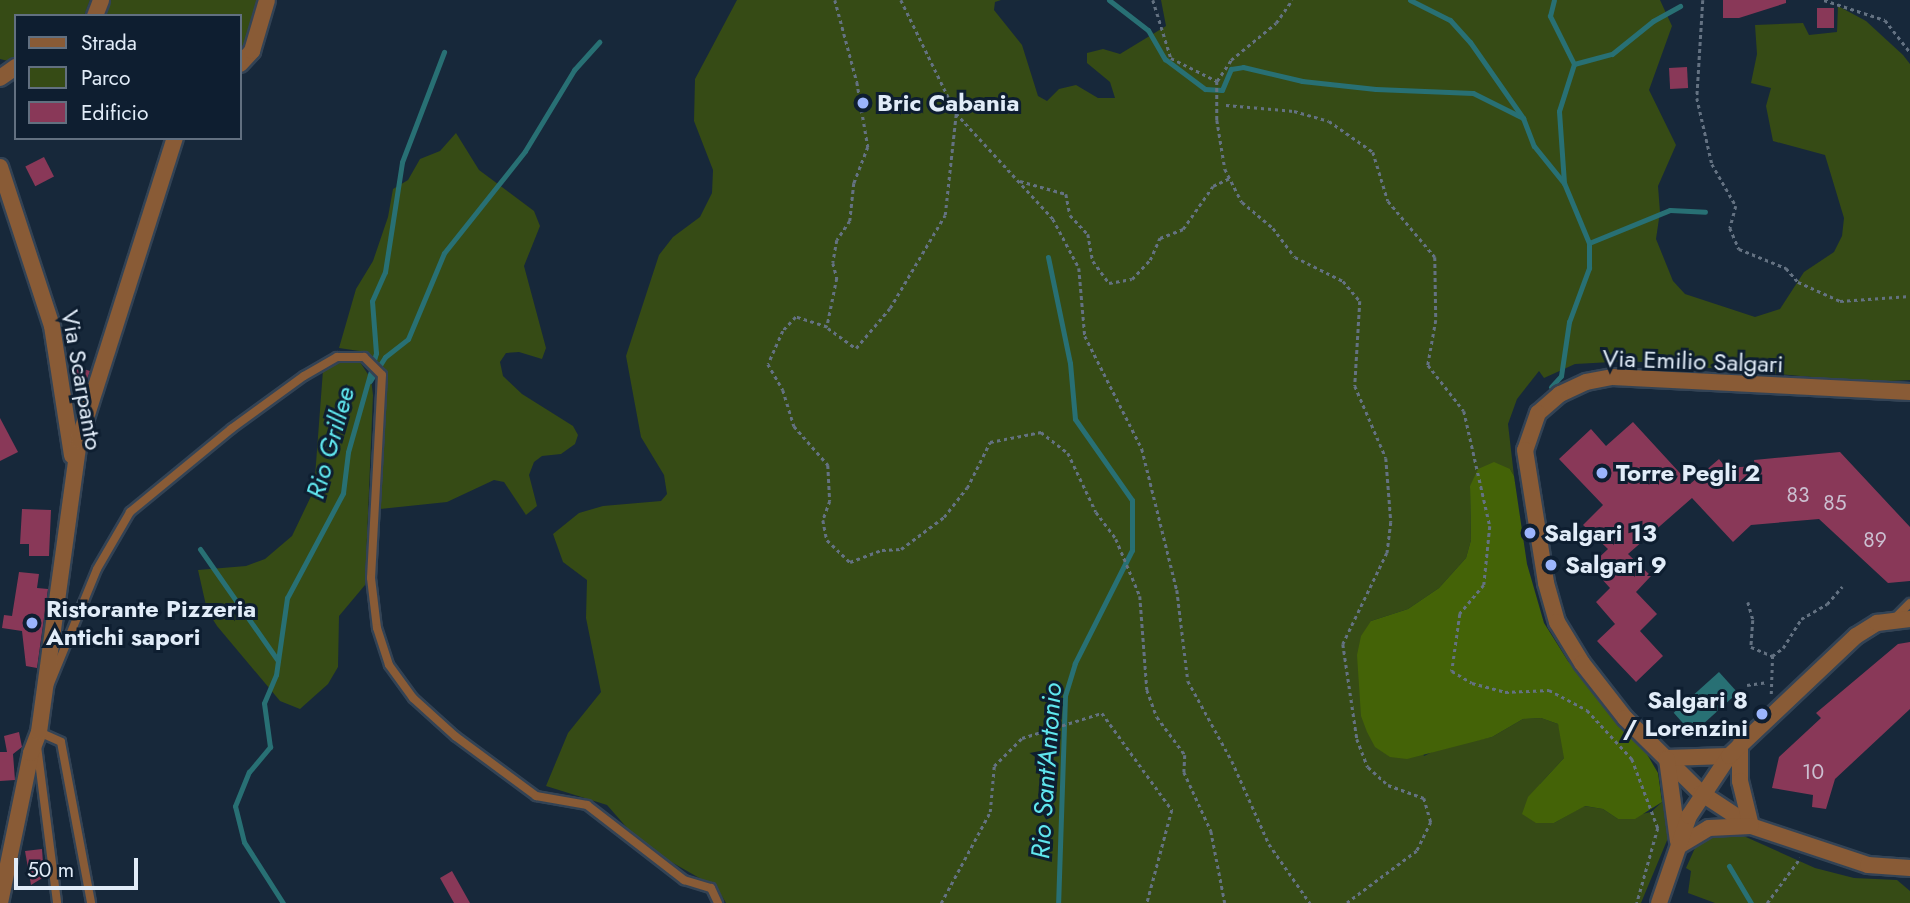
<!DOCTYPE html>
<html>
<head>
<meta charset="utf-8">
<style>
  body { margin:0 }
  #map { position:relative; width:1910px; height:903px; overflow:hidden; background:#17283a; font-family:Jost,sans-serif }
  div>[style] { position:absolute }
  .green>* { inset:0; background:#364b15 }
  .forest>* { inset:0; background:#446307 }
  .water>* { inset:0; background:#287074; transform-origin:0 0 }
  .stream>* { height:5px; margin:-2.5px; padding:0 2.5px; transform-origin:2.5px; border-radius:2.5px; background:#287074 }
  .building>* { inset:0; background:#893858; transform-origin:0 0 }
  .path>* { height:2.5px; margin-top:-1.25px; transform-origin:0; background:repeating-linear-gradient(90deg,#647282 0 3.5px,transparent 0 7px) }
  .roads { filter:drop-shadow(2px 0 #334355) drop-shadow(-2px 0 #334355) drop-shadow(0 2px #334355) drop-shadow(0 -2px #334355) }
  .lane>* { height:8px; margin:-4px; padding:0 4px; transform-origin:4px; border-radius:4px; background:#895b36 }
  .street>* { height:16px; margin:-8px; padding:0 8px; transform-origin:8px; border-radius:8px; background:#895b36 }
  .dots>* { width:19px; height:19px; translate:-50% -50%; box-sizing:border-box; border:4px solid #0e1e30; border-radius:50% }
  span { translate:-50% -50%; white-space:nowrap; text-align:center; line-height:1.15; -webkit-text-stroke:6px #0e1e30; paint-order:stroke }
  .number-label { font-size:21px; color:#cbbfd0 }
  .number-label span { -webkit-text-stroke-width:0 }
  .poi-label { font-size:24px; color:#e1ecf8; font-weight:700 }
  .left { translate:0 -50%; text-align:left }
  .right { translate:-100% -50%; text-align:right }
  .street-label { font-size:24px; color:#e1ecf8 }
  .water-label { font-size:26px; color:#60e7ef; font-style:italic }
  .legend { position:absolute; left:14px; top:14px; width:228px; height:126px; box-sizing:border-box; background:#0e1e30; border:2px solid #627080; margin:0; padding:9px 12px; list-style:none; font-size:21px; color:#e1ecf8 }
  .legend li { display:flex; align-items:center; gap:14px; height:35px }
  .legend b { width:35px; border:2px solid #627080 }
  .scale { position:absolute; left:14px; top:858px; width:124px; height:32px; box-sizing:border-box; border:4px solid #e1ecf8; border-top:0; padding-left:9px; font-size:21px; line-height:24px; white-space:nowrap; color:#e1ecf8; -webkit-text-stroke:5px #0e1e30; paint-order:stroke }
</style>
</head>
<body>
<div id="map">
  <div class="green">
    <i style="clip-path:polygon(0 0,90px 0,84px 16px,16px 16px,16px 60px,8px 61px,0 59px)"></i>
    <i style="clip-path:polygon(105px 0,261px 0,253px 17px,252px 39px,240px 58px,240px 16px,101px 16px)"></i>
    <i style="clip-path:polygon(737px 0,1001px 0,995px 2px,994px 10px,1022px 45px,1038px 96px,1047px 101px,1059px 89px,1076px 85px,1098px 98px,1115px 98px,1110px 82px,1087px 63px,1087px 53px,1103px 49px,1120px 54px,1166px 26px,1161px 0,1660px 0,1672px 26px,1649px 90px,1676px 145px,1658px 186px,1660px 212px,1656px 239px,1673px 281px,1685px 294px,1755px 317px,1780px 309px,1804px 272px,1834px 252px,1842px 236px,1844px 218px,1825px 155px,1773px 141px,1766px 106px,1771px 88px,1751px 83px,1757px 54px,1755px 25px,1803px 23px,1809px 35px,1837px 32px,1838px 6px,1866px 21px,1903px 55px,1910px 64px,1910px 380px,1868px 382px,1630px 361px,1575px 364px,1544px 378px,1539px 371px,1517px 399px,1508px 424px,1514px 476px,1510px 469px,1470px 486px,1471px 540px,1466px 558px,1439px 588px,1408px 609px,1371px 621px,1424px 756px,1440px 748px,1492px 737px,1523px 719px,1541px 718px,1558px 724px,1564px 740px,1564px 758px,1540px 784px,1554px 823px,1584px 806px,1603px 809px,1618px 819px,1651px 812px,1662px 802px,1669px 812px,1668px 838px,1641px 903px,726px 903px,717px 888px,643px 846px,607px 805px,546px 786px,568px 733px,601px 692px,586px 618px,587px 580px,563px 562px,553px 534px,579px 513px,603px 506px,661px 501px,667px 494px,664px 475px,641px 437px,626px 356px,659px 255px,673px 237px,700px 217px,712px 193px,713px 170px,694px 121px,695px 79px)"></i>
    <i style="clip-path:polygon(456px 133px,479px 170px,534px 211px,540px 226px,524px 266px,546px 348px,542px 359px,519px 352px,506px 353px,500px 362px,503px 376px,522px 394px,573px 426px,578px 435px,575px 444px,561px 454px,542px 456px,534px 462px,529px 475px,537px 506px,526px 515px,504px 482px,494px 480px,447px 502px,380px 509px,385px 370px,366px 352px,339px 348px,356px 289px,373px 261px,388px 217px,393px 189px,408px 180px,420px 159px,440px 151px)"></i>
    <i style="clip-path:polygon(337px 361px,360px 362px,371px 379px,373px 395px,365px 585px,339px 616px,338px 667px,328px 684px,300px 709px,280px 701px,217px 626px,207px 610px,198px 570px,246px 566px,265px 559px,292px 536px,314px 490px,323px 370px)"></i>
    <i style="clip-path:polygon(1737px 833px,1815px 868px,1854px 878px,1897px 880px,1910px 891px,1910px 903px,1715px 903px,1688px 893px,1691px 871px,1686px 868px,1695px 848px,1714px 835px)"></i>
  </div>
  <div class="forest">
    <i style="clip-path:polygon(1494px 462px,1510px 469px,1514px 476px,1527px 564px,1544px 623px,1568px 661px,1644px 749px,1658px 773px,1662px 802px,1635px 819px,1618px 819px,1603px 809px,1585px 806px,1554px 823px,1536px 823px,1522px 814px,1528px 797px,1564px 758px,1558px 724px,1541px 718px,1523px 719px,1492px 737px,1407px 759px,1390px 757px,1375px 747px,1367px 732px,1361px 716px,1357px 655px,1361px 636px,1371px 621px,1408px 609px,1439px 588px,1466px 558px,1471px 540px,1470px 486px,1478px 469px)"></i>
  </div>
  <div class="water">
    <i style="left:1719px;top:672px;width:28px;height:61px;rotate:48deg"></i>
  </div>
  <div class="stream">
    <i style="left:1109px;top:0;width:49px;rotate:37.6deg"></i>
    <i style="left:1148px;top:30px;width:34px;rotate:60deg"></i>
    <i style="left:1165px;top:59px;width:50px;rotate:36.9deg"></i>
    <i style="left:1205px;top:89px;width:17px;rotate:3deg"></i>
    <i style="left:1222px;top:90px;width:23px;rotate:-67deg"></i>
    <i style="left:1231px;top:69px;width:12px;rotate:-9deg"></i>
    <i style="left:1243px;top:67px;width:61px;rotate:13.3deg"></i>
    <i style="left:1302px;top:81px;width:74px;rotate:6.2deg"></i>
    <i style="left:1376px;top:89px;width:97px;rotate:2.4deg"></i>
    <i style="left:1473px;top:93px;width:56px;rotate:26.6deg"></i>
    <i style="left:1410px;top:0;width:45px;rotate:26.6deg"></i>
    <i style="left:1450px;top:20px;width:30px;rotate:48deg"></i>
    <i style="left:1470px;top:42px;width:93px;rotate:55.1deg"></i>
    <i style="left:1523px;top:118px;width:30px;rotate:69deg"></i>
    <i style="left:1534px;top:146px;width:48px;rotate:51deg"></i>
    <i style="left:1574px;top:64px;width:39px;rotate:-15deg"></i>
    <i style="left:1612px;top:54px;width:53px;rotate:-38.8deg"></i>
    <i style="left:1653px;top:21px;width:31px;rotate:-29deg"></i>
    <i style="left:1589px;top:243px;width:87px;rotate:-22.2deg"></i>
    <i style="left:1670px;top:210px;width:35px;rotate:3deg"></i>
    <i style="left:1048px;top:257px;width:108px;rotate:78.3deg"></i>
    <i style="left:1070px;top:363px;width:56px;rotate:84.9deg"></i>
    <i style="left:1075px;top:419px;width:99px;rotate:54.9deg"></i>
    <i style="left:1132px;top:500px;width:50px;rotate:90deg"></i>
    <i style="left:1132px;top:550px;width:127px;rotate:116.8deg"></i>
    <i style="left:1075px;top:663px;width:34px;rotate:107deg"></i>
    <i style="left:1065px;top:696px;width:207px;rotate:91.9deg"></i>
    <i style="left:370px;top:381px;width:28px;rotate:-58deg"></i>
    <i style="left:385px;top:357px;width:29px;rotate:-38deg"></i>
    <i style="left:408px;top:339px;width:93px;rotate:-67.3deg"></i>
    <i style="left:444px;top:253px;width:130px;rotate:-51.5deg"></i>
    <i style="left:525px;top:151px;width:95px;rotate:-58.8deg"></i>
    <i style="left:574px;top:70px;width:38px;rotate:-48deg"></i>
    <i style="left:1551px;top:387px;width:15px;rotate:-48deg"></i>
    <i style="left:1561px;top:376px;width:55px;rotate:-81.6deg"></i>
    <i style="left:1569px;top:322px;width:58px;rotate:-69.7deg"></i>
    <i style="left:1589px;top:268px;width:25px;rotate:-90deg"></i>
    <i style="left:1589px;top:243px;width:65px;rotate:-112.6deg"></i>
    <i style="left:1564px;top:183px;width:72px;rotate:-94deg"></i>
    <i style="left:1559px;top:111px;width:49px;rotate:-72.3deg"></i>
    <i style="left:1574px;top:64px;width:54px;rotate:-116.6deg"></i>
    <i style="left:1550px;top:16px;width:16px;rotate:-76deg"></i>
    <i style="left:200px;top:549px;width:136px;rotate:55.1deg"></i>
    <i style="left:1729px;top:866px;width:43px;rotate:59.3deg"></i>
    <i style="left:283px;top:903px;width:72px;rotate:-122.6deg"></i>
    <i style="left:244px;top:842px;width:37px;rotate:-104deg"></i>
    <i style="left:235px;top:806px;width:37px;rotate:-68deg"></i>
    <i style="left:249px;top:772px;width:33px;rotate:-50deg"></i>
    <i style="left:270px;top:747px;width:44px;rotate:-97.8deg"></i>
    <i style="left:264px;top:703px;width:30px;rotate:-67deg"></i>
    <i style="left:276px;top:675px;width:78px;rotate:-81.9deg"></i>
    <i style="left:287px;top:598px;width:119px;rotate:-61.9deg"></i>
    <i style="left:343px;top:493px;width:41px;rotate:-83deg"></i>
    <i style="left:348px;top:452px;width:103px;rotate:-74.2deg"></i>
    <i style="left:376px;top:353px;width:52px;rotate:-94.4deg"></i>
    <i style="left:372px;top:301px;width:32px;rotate:-66deg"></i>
    <i style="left:385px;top:272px;width:111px;rotate:-81.2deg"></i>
    <i style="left:402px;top:162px;width:118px;rotate:-69.1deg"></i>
  </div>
  <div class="building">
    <i style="clip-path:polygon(1723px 0,1786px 0,1786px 3px,1739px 18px,1723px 18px)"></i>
    <i style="left:1817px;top:8px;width:17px;height:20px"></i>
    <i style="left:1687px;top:67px;width:21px;height:18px;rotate:87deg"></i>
    <i style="left:44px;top:157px;width:22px;height:21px;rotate:63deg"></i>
    <i style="clip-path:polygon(74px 366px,90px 371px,82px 394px,73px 391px)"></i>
    <i style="clip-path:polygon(0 418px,18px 452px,0 461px)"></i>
    <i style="clip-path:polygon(1633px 422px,1690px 484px,1719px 459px,1726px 468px,1755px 466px,1754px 460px,1840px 452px,1910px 527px,1910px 581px,1888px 583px,1819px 519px,1751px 525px,1733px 542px,1692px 498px,1628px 554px,1651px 576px,1636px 592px,1657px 614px,1640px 631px,1663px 656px,1636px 682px,1597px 641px,1615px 624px,1596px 602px,1610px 588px,1590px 566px,1608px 549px,1583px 525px,1603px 505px,1559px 459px,1591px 429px,1606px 446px)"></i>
    <i style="clip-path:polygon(22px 509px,51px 510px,49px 556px,29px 556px,29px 544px,20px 544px)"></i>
    <i style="clip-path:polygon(19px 572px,39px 574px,37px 588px,48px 589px,37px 668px,26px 666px,22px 631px,2px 628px,4px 615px,12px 616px)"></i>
    <i style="clip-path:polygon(1910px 642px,1910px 709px,1835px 779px,1826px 809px,1812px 807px,1813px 795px,1772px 788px,1779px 757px,1821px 718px,1816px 713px,1898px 644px)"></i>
    <i style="clip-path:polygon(19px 732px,22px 747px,13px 754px,15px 780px,0 781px,0 752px,7px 752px,4px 736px)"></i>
    <i style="clip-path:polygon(42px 849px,44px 877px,31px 885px,25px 851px)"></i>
    <i style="clip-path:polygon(452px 871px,470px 903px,454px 903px,440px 878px)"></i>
  </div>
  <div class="path">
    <i style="left:835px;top:0;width:85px;rotate:75deg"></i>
    <i style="left:857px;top:82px;width:66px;rotate:80.4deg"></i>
    <i style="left:868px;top:147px;width:39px;rotate:111deg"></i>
    <i style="left:854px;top:183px;width:38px;rotate:96deg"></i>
    <i style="left:850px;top:221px;width:23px;rotate:124deg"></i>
    <i style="left:837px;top:240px;width:23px;rotate:100deg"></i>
    <i style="left:833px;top:263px;width:16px;rotate:75deg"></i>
    <i style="left:837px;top:278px;width:50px;rotate:101.5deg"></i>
    <i style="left:827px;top:327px;width:33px;rotate:-162deg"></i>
    <i style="left:796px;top:317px;width:19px;rotate:133deg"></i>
    <i style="left:783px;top:331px;width:36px;rotate:114deg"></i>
    <i style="left:768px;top:364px;width:30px;rotate:60deg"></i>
    <i style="left:783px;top:390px;width:38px;rotate:73deg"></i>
    <i style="left:794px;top:426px;width:52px;rotate:48.9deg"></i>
    <i style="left:828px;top:465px;width:36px;rotate:87deg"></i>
    <i style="left:830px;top:501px;width:20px;rotate:110deg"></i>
    <i style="left:823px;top:520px;width:20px;rotate:79deg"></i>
    <i style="left:827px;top:540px;width:32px;rotate:44deg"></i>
    <i style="left:850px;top:562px;width:34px;rotate:-21deg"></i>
    <i style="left:882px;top:550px;width:19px;rotate:-3deg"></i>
    <i style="left:901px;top:549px;width:54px;rotate:-36.7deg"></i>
    <i style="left:944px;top:517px;width:37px;rotate:-52deg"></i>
    <i style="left:967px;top:488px;width:51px;rotate:-63.4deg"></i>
    <i style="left:990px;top:442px;width:52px;rotate:-11.1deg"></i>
    <i style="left:1041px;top:432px;width:34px;rotate:38deg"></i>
    <i style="left:1068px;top:453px;width:65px;rotate:64.6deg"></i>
    <i style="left:1096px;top:512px;width:34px;rotate:53deg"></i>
    <i style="left:1116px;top:539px;width:62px;rotate:67.2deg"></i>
    <i style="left:1140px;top:596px;width:94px;rotate:85.7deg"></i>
    <i style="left:1147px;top:690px;width:29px;rotate:70deg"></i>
    <i style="left:1157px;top:717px;width:47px;rotate:53.6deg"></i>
    <i style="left:1185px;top:755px;width:17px;rotate:93deg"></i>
    <i style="left:1184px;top:772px;width:65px;rotate:65.4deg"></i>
    <i style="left:1211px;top:831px;width:73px;rotate:79deg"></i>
    <i style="left:901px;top:0;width:126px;rotate:64deg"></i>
    <i style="left:956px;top:113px;width:144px;rotate:47.5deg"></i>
    <i style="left:1053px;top:219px;width:55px;rotate:62deg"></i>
    <i style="left:1079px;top:268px;width:68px;rotate:85deg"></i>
    <i style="left:1085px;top:336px;width:127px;rotate:63.2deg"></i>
    <i style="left:1142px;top:449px;width:145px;rotate:76.1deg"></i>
    <i style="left:1177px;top:590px;width:92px;rotate:83.1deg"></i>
    <i style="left:1188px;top:681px;width:91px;rotate:61.2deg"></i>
    <i style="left:1232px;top:761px;width:91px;rotate:66deg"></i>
    <i style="left:1269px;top:844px;width:72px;rotate:55.2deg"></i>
    <i style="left:1153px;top:0;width:61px;rotate:72.8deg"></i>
    <i style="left:1171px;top:58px;width:51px;rotate:26.6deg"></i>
    <i style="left:1703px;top:0;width:98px;rotate:93.5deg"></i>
    <i style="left:1697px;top:98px;width:68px;rotate:77.2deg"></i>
    <i style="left:1712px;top:164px;width:48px;rotate:60.3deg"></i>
    <i style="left:1736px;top:206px;width:23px;rotate:105deg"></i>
    <i style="left:1730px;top:228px;width:23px;rotate:67deg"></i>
    <i style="left:1739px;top:249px;width:51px;rotate:22deg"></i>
    <i style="left:1786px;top:268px;width:18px;rotate:49deg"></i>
    <i style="left:1798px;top:282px;width:46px;rotate:24.3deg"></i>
    <i style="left:1840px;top:301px;width:70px;rotate:-4.1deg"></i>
    <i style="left:1824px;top:0;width:64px;rotate:18.2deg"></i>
    <i style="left:1885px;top:20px;width:41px;rotate:52deg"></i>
    <i style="left:1217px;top:81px;width:39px;rotate:90deg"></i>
    <i style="left:1217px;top:120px;width:50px;rotate:80.7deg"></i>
    <i style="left:1225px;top:169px;width:37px;rotate:63deg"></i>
    <i style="left:1242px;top:202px;width:40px;rotate:40deg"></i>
    <i style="left:1273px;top:228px;width:36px;rotate:53deg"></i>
    <i style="left:1295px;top:257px;width:54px;rotate:26.6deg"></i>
    <i style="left:1343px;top:281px;width:26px;rotate:50deg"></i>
    <i style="left:1360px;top:301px;width:85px;rotate:93.4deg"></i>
    <i style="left:1355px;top:386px;width:78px;rotate:66.7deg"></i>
    <i style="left:1386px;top:458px;width:64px;rotate:85.5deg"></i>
    <i style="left:1391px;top:522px;width:31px;rotate:97deg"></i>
    <i style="left:1387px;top:553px;width:101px;rotate:115.8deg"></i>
    <i style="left:1343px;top:644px;width:96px;rotate:81.6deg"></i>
    <i style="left:1357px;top:739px;width:30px;rotate:69deg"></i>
    <i style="left:1368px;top:767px;width:27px;rotate:42deg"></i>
    <i style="left:1388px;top:785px;width:38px;rotate:20deg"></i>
    <i style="left:1424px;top:798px;width:25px;rotate:74deg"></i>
    <i style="left:1431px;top:822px;width:32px;rotate:116deg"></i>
    <i style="left:1417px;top:851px;width:87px;rotate:143.4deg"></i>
    <i style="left:1217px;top:81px;width:25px;rotate:-56deg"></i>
    <i style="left:1231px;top:60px;width:58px;rotate:-39.4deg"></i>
    <i style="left:1276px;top:23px;width:28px;rotate:-55deg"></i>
    <i style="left:1226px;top:105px;width:68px;rotate:5deg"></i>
    <i style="left:1294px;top:111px;width:36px;rotate:16deg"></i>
    <i style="left:1329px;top:121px;width:54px;rotate:35.2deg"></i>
    <i style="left:1373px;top:152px;width:51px;rotate:73deg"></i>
    <i style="left:1388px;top:201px;width:73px;rotate:50deg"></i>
    <i style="left:1435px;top:257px;width:63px;rotate:89.1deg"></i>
    <i style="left:1436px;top:320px;width:46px;rotate:100.1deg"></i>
    <i style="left:1428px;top:365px;width:58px;rotate:52deg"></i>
    <i style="left:1464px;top:411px;width:118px;rotate:77.3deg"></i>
    <i style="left:1490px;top:526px;width:59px;rotate:95.8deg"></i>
    <i style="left:1484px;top:585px;width:38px;rotate:130deg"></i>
    <i style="left:1460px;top:614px;width:58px;rotate:98deg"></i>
    <i style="left:1452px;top:671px;width:23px;rotate:31deg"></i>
    <i style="left:1472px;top:683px;width:34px;rotate:15deg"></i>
    <i style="left:1505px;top:692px;width:44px;rotate:-2.6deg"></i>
    <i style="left:1549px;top:690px;width:43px;rotate:27.8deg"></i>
    <i style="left:1587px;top:710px;width:67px;rotate:47.4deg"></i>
    <i style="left:1632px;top:759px;width:74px;rotate:69.4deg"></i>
    <i style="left:1658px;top:828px;width:78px;rotate:105.6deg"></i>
    <i style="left:1020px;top:181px;width:48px;rotate:15.8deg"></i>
    <i style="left:1066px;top:194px;width:21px;rotate:79deg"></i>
    <i style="left:1070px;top:215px;width:26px;rotate:47deg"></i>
    <i style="left:1088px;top:234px;width:27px;rotate:80deg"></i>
    <i style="left:1093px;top:261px;width:27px;rotate:54deg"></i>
    <i style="left:1109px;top:283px;width:23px;rotate:-10deg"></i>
    <i style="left:1132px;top:279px;width:26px;rotate:-47deg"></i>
    <i style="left:1150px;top:260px;width:24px;rotate:-66deg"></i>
    <i style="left:1160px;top:238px;width:25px;rotate:-21deg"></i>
    <i style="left:1183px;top:229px;width:52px;rotate:-55.1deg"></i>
    <i style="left:1213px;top:186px;width:19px;rotate:-25deg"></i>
    <i style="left:828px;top:328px;width:34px;rotate:36deg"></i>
    <i style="left:856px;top:348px;width:52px;rotate:-49.6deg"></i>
    <i style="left:890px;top:308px;width:108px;rotate:-59.4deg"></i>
    <i style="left:945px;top:215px;width:103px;rotate:-83.8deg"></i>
    <i style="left:1748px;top:602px;width:19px;rotate:74deg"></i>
    <i style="left:1753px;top:620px;width:27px;rotate:94deg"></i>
    <i style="left:1751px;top:647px;width:23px;rotate:23deg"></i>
    <i style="left:1747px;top:685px;width:21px;rotate:-8deg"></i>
    <i style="left:1771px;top:694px;width:38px;rotate:-88deg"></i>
    <i style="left:1772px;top:656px;width:14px;rotate:-36deg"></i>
    <i style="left:1783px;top:648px;width:34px;rotate:-58deg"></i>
    <i style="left:1801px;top:619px;width:30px;rotate:-30deg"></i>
    <i style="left:1827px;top:604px;width:23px;rotate:-49deg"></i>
    <i style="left:941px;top:903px;width:103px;rotate:-61.7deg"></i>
    <i style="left:990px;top:812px;width:46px;rotate:-85deg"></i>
    <i style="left:994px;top:766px;width:40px;rotate:-45deg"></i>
    <i style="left:1022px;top:738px;width:84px;rotate:-17.4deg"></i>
    <i style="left:1102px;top:713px;width:120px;rotate:54.2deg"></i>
    <i style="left:1172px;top:810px;width:96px;rotate:105deg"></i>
    <i style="left:1767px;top:903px;width:56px;rotate:-53.7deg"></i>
  </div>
  <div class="roads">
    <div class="lane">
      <i style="left:1893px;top:620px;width:24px;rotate:-45deg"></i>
      <i style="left:49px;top:686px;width:126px;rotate:-67.7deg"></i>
      <i style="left:97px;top:569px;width:66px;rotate:-59.9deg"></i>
      <i style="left:130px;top:512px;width:131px;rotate:-39.4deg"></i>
      <i style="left:231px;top:429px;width:90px;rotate:-36deg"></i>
      <i style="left:304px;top:376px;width:38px;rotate:-30deg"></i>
      <i style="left:337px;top:357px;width:27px"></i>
      <i style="left:364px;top:357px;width:25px;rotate:45deg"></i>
      <i style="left:382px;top:375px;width:203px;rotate:93.1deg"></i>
      <i style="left:371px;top:578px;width:50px;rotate:83.2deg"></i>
      <i style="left:377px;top:628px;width:39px;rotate:72deg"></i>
      <i style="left:389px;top:665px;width:41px;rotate:54deg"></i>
      <i style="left:413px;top:698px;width:57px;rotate:42.1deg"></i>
      <i style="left:455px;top:736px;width:101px;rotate:36.5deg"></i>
      <i style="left:536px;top:796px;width:52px;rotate:10deg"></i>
      <i style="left:587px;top:805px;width:123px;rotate:37.7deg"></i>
      <i style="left:684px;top:880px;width:28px;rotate:17deg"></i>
      <i style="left:711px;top:888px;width:17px;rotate:65deg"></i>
      <i style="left:39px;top:732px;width:24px;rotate:24deg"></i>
      <i style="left:61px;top:742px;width:164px;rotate:79.4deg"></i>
      <i style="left:37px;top:746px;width:158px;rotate:82.7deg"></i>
    </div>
    <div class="street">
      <i style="left:95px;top:16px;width:17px;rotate:-69deg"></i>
      <i style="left:240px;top:64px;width:18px;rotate:-47deg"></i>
      <i style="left:252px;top:51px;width:53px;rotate:-73.6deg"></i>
      <i style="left:0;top:78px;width:19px;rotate:-35deg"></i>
      <i style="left:0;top:167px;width:167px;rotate:71.9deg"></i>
      <i style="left:52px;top:326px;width:131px;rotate:81.2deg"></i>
      <i style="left:1910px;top:392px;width:298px;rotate:-177.1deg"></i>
      <i style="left:1612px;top:377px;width:26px;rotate:169deg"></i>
      <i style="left:1586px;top:382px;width:29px;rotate:155deg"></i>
      <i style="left:1560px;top:394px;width:29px;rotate:139deg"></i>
      <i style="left:1538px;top:413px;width:39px;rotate:109deg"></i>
      <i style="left:1525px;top:450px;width:135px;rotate:81deg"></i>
      <i style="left:1546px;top:583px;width:41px;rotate:74.2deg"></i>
      <i style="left:1557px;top:622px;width:48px;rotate:58.6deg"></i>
      <i style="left:1582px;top:663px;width:70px;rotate:52deg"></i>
      <i style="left:1625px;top:718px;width:107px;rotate:44.6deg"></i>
      <i style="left:1701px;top:793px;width:60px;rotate:33.4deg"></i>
      <i style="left:1751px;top:826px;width:123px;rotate:18.4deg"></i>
      <i style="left:1868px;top:865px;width:42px;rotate:4.1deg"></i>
      <i style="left:1740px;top:745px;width:36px;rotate:90deg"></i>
      <i style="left:1740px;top:781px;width:46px;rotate:76.3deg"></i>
      <i style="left:1666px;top:758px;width:63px;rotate:-1.8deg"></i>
      <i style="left:1667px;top:759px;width:83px;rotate:82.4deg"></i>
      <i style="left:1679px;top:846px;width:35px;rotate:-31deg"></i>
      <i style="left:1709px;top:828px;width:42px;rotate:-2.7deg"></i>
      <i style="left:0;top:903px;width:153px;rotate:-78.3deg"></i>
      <i style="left:31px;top:753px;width:22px;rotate:-69deg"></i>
      <i style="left:39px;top:732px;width:295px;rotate:-82.2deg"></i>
      <i style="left:79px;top:440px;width:317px;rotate:-72.4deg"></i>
      <i style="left:1659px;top:903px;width:92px;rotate:-71deg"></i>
      <i style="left:1689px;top:816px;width:72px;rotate:-56.3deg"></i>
      <i style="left:1729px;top:756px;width:175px;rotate:-43.4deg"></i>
      <i style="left:1856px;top:636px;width:25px;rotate:-32deg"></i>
      <i style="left:1877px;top:623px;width:33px;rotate:-7deg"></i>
    </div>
  </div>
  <div class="dots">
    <i style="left:863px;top:103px;background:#9bb5fd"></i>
    <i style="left:1602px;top:473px;background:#9bb5fd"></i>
    <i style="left:1530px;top:533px;background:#9bb5fd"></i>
    <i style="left:1551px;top:565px;background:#9bb5fd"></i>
    <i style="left:32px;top:623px;background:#9bb5fd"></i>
    <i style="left:1762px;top:714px;background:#9bb5fd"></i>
  </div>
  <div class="number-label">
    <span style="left:1798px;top:495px">83</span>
    <span style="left:1835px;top:503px">85</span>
    <span style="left:1875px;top:540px">89</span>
    <span style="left:1813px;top:772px">10</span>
  </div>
  <div class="poi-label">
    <span class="left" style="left:877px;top:103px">Bric Cabania</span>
    <span class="left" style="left:1616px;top:473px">Torre Pegli 2</span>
    <span class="left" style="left:1544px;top:533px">Salgari 13</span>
    <span class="left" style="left:1565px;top:565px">Salgari 9</span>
    <span class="left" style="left:46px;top:623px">Ristorante Pizzeria<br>Antichi sapori</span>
    <span class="right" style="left:1748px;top:714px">Salgari 8<br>/ Lorenzini</span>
  </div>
  <div class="street-label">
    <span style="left:1693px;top:361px;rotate:2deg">Via Emilio Salgari</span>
    <span style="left:82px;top:380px;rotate:80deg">Via Scarpanto</span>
  </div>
  <div class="water-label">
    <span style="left:331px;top:443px;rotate:-74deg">Rio Grillee</span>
    <span style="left:1047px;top:771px;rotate:-86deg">Rio Sant'Antonio</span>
  </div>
  <ul class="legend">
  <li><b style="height:9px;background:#895b36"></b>Strada</li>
  <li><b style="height:19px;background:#364b15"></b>Parco</li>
  <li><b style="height:19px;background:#893858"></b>Edificio</li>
  </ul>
  <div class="scale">50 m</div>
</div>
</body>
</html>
